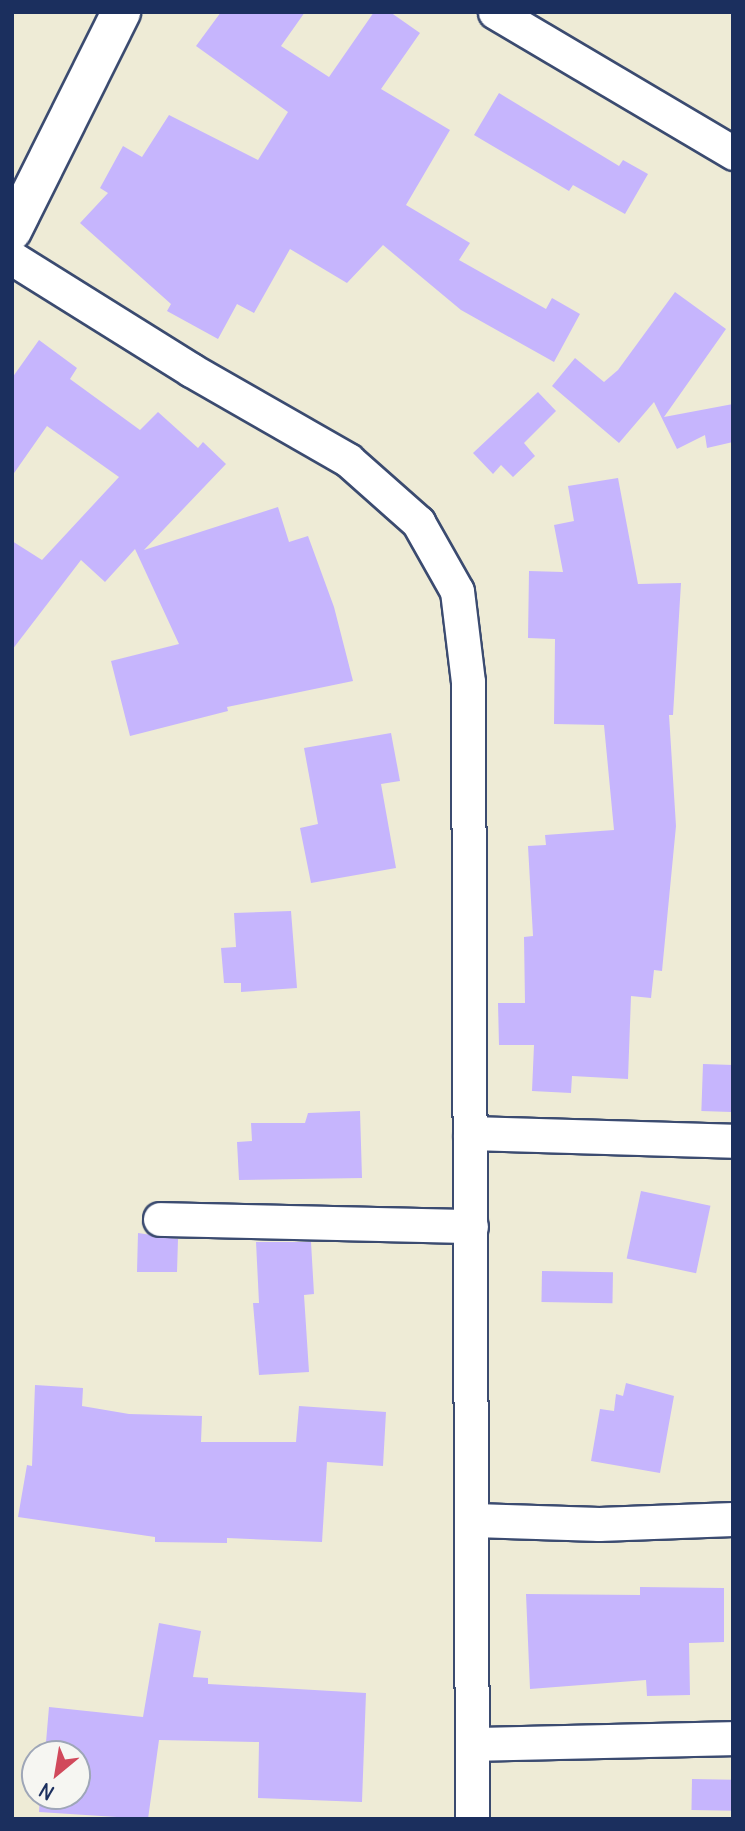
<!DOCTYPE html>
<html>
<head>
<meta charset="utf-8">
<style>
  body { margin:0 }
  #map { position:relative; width:745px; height:1831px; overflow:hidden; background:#eeebd6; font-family:Delius,sans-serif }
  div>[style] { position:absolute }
  .building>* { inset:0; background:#c6b5fd; transform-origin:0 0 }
  .roads { filter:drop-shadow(2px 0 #3b4b70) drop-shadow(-2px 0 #3b4b70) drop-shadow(0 2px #3b4b70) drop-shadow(0 -2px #3b4b70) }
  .minor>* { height:33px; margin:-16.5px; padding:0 16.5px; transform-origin:16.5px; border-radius:16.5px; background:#fff }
  .tertiary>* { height:38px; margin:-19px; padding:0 19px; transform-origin:19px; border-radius:19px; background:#fff }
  span { translate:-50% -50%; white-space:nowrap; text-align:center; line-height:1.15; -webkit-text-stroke:6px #f6f6f2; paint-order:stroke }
  .frame { position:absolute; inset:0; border:14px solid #1b2f5e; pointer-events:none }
  .north { position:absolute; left:21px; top:1740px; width:70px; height:70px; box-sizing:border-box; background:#f6f6f2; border:2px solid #9ea6b7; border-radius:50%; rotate:210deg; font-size:19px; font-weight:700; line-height:28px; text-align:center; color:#1b2f5e }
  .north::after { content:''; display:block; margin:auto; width:24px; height:32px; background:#d1495b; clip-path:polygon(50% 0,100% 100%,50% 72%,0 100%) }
</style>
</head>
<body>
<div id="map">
  <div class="building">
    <i style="clip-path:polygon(221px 12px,305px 12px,281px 46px,329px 77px,374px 12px,390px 12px,420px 33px,381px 89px,450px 130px,406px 205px,470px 243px,459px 260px,546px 309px,552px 298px,580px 314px,554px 362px,461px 310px,383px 245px,347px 283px,290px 249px,254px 313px,237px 304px,218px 339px,167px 311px,171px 304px,80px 223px,108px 193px,100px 188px,123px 146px,142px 157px,169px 115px,258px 160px,288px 112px,196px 46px)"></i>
    <i style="clip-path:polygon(499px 93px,619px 166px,623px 160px,648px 174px,625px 214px,573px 185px,569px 191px,474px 135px)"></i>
    <i style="clip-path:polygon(675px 292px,726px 329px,664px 417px,733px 404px,733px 442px,707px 448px,705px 435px,677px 449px,654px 402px,619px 443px,552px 386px,575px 358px,604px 382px,618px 370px)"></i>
    <i style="clip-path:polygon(39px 340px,77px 368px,70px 379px,140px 430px,158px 412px,198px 448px,203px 442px,226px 464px,144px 550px,278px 507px,289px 542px,308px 536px,334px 607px,353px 681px,227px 707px,228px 711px,130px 736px,111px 661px,179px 644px,135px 549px,105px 582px,81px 560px,12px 650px,12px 541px,42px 560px,119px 477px,47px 426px,12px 476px,12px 378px)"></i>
    <i style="clip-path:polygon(538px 392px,556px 411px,524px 443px,535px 456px,513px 477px,501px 465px,493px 474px,473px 453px)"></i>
    <i style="clip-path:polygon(618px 478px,638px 584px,681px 583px,673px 715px,669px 715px,676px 826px,662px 971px,654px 970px,651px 998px,631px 996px,628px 1079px,572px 1076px,571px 1093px,532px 1091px,534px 1045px,499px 1045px,498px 1003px,525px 1003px,524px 937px,533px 936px,528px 846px,546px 845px,545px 835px,614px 830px,604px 725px,554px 724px,555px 639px,528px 638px,529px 571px,563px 572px,554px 525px,574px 521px,568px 486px)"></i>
    <i style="clip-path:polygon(391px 733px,400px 781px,381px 784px,396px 868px,311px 883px,300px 828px,318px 824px,304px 748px)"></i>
    <i style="clip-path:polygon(291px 911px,297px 988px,241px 992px,241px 983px,224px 983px,221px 948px,236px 947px,234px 913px)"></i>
    <i style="left:703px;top:1064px;width:30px;height:47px;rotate:2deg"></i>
    <i style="clip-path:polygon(360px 1111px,362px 1178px,239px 1180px,237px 1142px,252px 1141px,251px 1123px,305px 1123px,308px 1113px)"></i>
    <i style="left:641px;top:1191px;width:71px;height:69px;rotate:12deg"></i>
    <i style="clip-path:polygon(138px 1233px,178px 1239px,177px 1272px,137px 1272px)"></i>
    <i style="clip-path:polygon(256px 1242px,311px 1242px,314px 1294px,304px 1295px,309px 1372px,259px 1375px,253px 1303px,259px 1303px)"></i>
    <i style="left:542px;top:1271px;width:71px;height:31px;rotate:1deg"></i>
    <i style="clip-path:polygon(626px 1383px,674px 1396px,660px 1473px,591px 1461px,600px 1409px,614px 1411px,616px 1394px,623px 1396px)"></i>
    <i style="clip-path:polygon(35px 1385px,83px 1388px,82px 1406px,129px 1414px,202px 1416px,201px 1442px,296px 1442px,299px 1406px,386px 1412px,383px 1466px,327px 1462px,322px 1542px,227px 1538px,227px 1543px,155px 1542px,155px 1537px,18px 1517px,27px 1465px,32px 1466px)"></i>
    <i style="clip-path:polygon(640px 1587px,724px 1588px,724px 1642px,689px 1643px,690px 1695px,647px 1696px,646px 1680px,530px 1689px,526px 1594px,640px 1595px)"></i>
    <i style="clip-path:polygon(159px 1623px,201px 1631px,193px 1677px,208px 1678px,208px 1684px,366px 1693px,362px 1802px,258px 1798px,259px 1742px,159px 1740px,148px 1819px,39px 1812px,40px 1796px,77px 1796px,77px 1754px,45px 1754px,49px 1707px,143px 1717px)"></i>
    <i style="left:692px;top:1779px;width:41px;height:31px;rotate:1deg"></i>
  </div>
  <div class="roads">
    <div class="minor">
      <i style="left:495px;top:12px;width:277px;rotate:30.6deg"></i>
      <i style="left:12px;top:258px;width:211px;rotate:32deg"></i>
      <i style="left:191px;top:370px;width:181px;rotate:29.8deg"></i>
      <i style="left:348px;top:460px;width:94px;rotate:41.5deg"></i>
      <i style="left:418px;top:522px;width:79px;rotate:60.5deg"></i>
      <i style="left:457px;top:591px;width:92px;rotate:83.1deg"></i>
      <i style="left:468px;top:682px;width:1137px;rotate:89.8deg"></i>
      <i style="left:470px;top:1133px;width:263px;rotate:1.7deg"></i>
      <i style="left:160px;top:1219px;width:311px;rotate:1.3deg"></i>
      <i style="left:474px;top:1520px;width:125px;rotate:1.8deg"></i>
      <i style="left:599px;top:1524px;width:134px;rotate:-2.1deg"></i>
      <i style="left:473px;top:1744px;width:260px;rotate:-1.3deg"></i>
    </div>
    <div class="tertiary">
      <i style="left:12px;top:231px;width:245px;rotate:-63.5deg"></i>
    </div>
  </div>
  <div class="frame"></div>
  <div class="north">N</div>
</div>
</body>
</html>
